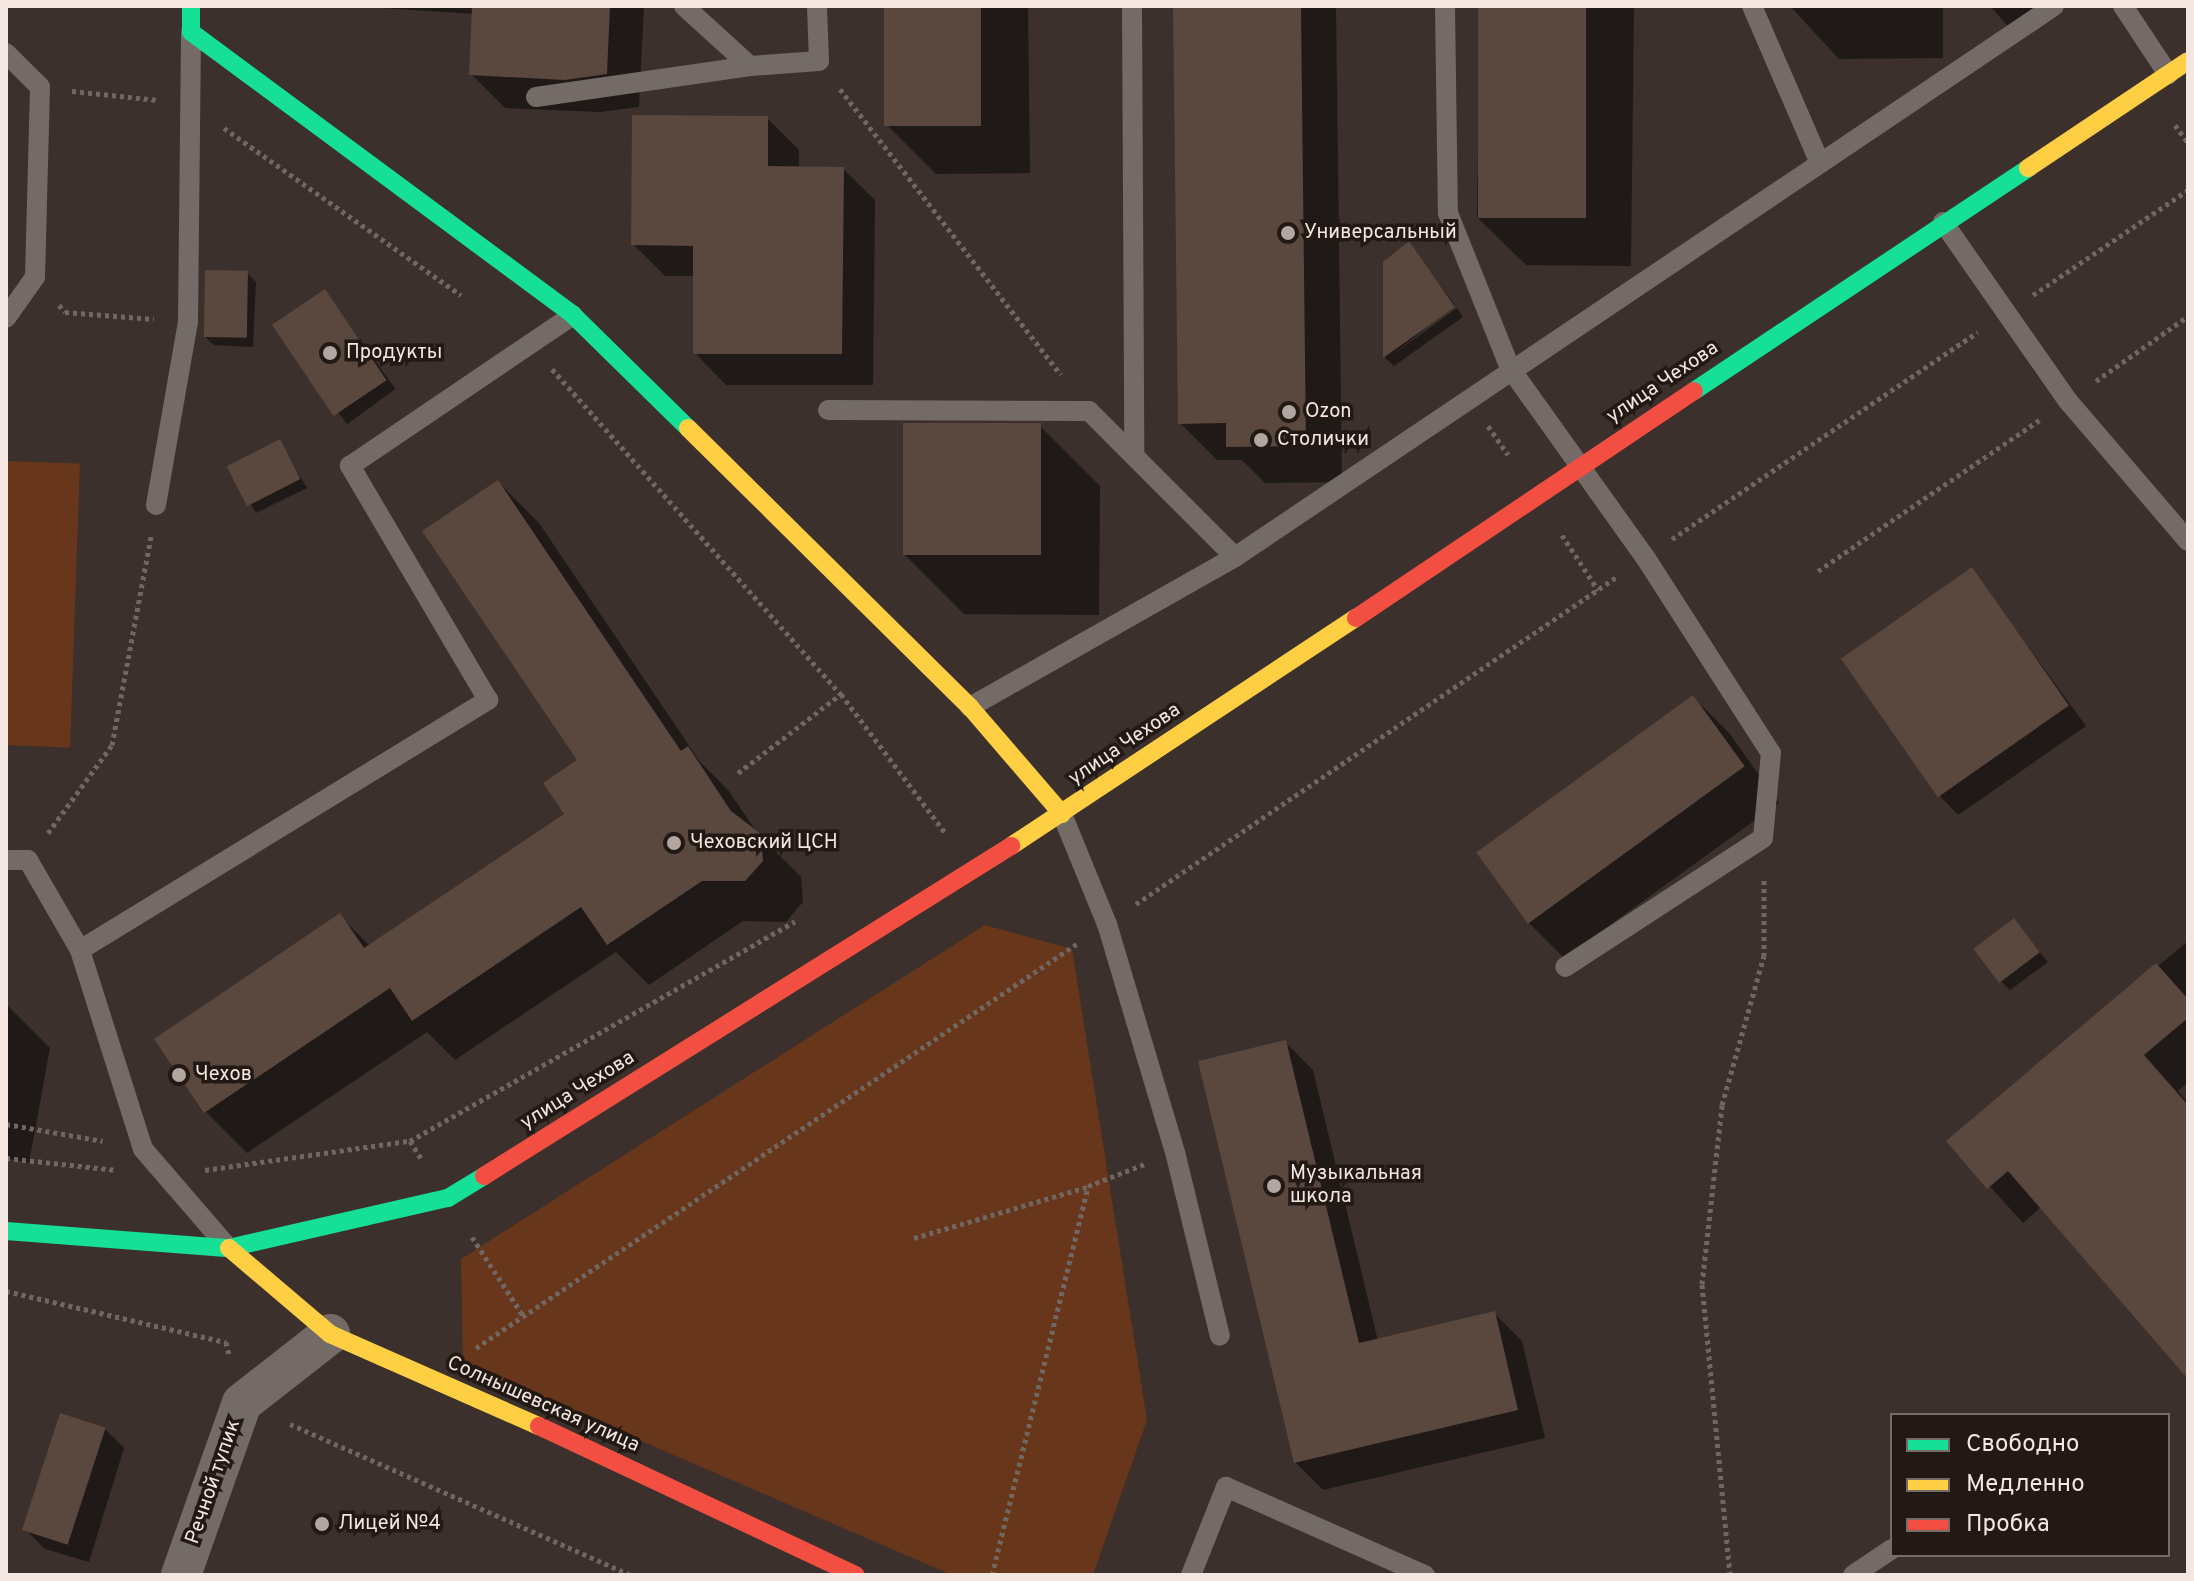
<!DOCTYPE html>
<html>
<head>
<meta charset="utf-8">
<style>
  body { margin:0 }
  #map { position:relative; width:2194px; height:1581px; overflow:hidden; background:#3b302b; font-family:Overpass,sans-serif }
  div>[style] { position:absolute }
  .green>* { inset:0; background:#67361b; transform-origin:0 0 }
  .shadow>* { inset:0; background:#0007; transform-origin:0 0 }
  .building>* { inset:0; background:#5a473d; transform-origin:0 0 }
  .path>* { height:5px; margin-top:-2.5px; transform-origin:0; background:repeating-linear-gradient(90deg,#706763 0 4px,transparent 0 8px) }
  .lane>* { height:20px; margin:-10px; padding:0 10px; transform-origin:10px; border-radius:10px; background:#746b66 }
  .street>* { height:40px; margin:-20px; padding:0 20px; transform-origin:20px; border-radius:20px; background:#746b66 }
  .fast>* { height:18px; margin:-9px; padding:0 9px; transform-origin:9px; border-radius:9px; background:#16e098 }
  .slow>* { height:18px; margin:-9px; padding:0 9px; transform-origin:9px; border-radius:9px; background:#ffcf43 }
  .jam>* { height:18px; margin:-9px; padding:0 9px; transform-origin:9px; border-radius:9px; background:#f24e42 }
  .dots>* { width:22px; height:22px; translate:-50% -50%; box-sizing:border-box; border:4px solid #221914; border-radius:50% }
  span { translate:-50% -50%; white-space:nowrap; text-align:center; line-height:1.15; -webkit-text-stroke:7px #221914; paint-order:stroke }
  .poi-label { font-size:20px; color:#f4e6e0 }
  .left { translate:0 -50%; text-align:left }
  .street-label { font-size:20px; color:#f4e6e0 }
  .frame { position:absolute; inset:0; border:8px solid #f4e6e0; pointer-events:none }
  .legend { position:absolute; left:1890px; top:1413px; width:280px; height:144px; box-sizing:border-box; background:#221914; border:2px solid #766b66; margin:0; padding:10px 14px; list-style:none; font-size:24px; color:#f4e6e0 }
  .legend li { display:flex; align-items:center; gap:16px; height:40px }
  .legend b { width:40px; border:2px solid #766b66 }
</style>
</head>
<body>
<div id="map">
  <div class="green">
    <i style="left:6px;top:461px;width:74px;height:284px;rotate:2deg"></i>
    <i style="clip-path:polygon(985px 925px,1072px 949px,1147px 1420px,1093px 1575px,952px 1575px,463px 1364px,461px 1259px)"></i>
  </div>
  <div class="shadow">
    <i style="clip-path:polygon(351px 6px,644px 6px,639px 107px,600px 112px,505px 108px,472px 75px,474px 14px)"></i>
    <i style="clip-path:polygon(886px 6px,1028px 6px,1030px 173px,936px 174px,887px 125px)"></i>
    <i style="clip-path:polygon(1175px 6px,1336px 6px,1342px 482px,1265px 483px,1242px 460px,1217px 460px,1180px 423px)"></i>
    <i style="clip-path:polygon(1480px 6px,1634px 6px,1631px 266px,1526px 265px,1477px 217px)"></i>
    <i style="clip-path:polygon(1790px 6px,1943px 6px,1943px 58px,1839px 59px)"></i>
    <i style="clip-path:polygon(1990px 6px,2053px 6px,2014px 33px)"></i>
    <i style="clip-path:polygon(767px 118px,799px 150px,799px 168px,843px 169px,875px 200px,873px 385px,726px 385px,695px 353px,695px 276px,665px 276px,633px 244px)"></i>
    <i style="clip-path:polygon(1409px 244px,1455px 305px,1392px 355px,1457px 308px,1463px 317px,1394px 366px,1385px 358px,1385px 263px)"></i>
    <i style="clip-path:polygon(247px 273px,256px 282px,253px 347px,214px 345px,204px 336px)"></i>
    <i style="left:325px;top:292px;width:120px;height:60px;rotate:54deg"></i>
    <i style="clip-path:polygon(1040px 426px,1100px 486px,1099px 615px,964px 614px,904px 554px)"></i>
    <i style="clip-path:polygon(279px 441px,307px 488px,256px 513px,228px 466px)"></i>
    <i style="clip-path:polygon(498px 482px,539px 523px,700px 762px,728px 790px,759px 835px,801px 877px,803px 902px,786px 922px,743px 921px,649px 985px,616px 952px,455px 1060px,427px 1032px,247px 1153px,206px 1112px,157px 1039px,340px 916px,370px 946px,567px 815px,580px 760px)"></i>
    <i style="clip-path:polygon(1972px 570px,2086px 726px,1958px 815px,1940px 796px)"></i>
    <i style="clip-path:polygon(1693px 697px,1729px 733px,1779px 803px,1564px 958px,1528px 922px,1478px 852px)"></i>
    <i style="clip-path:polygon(2014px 920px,2048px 962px,2010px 990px,2001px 981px)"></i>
    <i style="clip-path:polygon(2188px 941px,2188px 1082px,2178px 1091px,2188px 1103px,2188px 1375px,2042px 1206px,2023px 1223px,1949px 1141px)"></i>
    <i style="clip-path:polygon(6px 1004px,50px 1048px,29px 1163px,6px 1158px)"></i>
    <i style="clip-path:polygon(1285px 1042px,1313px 1070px,1378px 1341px,1494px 1313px,1522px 1341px,1545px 1438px,1323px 1490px,1295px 1462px)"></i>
    <i style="clip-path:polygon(105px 1429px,124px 1448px,89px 1562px,45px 1549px,26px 1530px)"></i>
  </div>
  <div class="building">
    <i style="clip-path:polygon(472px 6px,610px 6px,607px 74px,565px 80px,469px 75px)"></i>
    <i style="left:884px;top:6px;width:97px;height:120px"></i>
    <i style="clip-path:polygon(1173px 6px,1301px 6px,1306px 446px,1226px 447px,1226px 423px,1178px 424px)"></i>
    <i style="left:1478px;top:6px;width:108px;height:212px"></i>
    <i style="clip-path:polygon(632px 115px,768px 116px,768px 166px,844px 167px,842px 354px,693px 354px,693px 246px,631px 245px)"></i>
    <i style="clip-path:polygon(1409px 241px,1455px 307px,1383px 358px,1383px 262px)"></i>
    <i style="left:205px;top:270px;width:43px;height:67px;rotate:1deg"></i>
    <i style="left:325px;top:289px;width:110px;height:64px;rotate:56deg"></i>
    <i style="left:903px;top:423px;width:138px;height:132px"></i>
    <i style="left:280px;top:439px;width:45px;height:60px;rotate:63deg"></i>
    <i style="clip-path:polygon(498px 480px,681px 751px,688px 746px,731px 811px,761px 834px,763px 861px,745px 881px,702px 881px,607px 945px,581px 907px,412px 1021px,390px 988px,204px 1113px,154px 1039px,340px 913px,364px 948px,564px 814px,543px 783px,577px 760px,422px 531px)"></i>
    <i style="left:1972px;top:567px;width:169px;height:160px;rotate:55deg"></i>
    <i style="left:1693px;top:695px;width:88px;height:268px;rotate:54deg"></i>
    <i style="left:2014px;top:918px;width:43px;height:51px;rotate:53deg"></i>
    <i style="clip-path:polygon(2156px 963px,2188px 999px,2188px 1018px,2144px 1055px,2188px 1105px,2188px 1379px,2008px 1171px,1987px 1189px,1946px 1141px)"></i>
    <i style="clip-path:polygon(1286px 1040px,1359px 1343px,1495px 1311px,1518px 1410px,1294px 1463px,1198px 1061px)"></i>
    <i style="left:60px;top:1413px;width:48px;height:123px;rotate:18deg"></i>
  </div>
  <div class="path">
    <i style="left:840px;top:89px;width:361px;rotate:52.3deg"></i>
    <i style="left:72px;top:91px;width:86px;rotate:6deg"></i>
    <i style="left:2175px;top:125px;width:22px;rotate:54deg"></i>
    <i style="left:224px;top:128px;width:290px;rotate:35.2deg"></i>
    <i style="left:2033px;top:295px;width:187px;rotate:-34.1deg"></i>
    <i style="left:59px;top:305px;width:9px;rotate:49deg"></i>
    <i style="left:65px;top:312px;width:89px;rotate:4.5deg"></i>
    <i style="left:552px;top:369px;width:435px;rotate:48.4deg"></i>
    <i style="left:2096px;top:381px;width:113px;rotate:-35.2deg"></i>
    <i style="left:1488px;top:426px;width:35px;rotate:55deg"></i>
    <i style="left:1562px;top:535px;width:66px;rotate:56.8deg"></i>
    <i style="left:1672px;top:539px;width:369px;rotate:-34.1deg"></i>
    <i style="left:1818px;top:571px;width:268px;rotate:-34.3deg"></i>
    <i style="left:738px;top:773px;width:130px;rotate:-37.5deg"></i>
    <i style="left:841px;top:694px;width:175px;rotate:53.1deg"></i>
    <i style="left:48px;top:833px;width:109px;rotate:-54deg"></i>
    <i style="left:112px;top:745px;width:213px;rotate:-79.4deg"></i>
    <i style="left:1136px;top:904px;width:583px;rotate:-34.24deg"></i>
    <i style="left:6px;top:1124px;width:98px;rotate:9.9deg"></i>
    <i style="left:410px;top:1141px;width:20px;rotate:57deg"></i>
    <i style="left:6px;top:1158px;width:111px;rotate:6.2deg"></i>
    <i style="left:205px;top:1170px;width:207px;rotate:-8.1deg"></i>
    <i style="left:410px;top:1141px;width:443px;rotate:-29.7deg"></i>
    <i style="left:472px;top:1237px;width:95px;rotate:57deg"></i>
    <i style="left:914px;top:1238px;width:180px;rotate:-16.4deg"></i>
    <i style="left:6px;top:1291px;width:226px;rotate:13.1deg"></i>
    <i style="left:226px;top:1342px;width:13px;rotate:77deg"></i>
    <i style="left:476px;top:1348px;width:726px;rotate:-33.93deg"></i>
    <i style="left:290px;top:1424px;width:372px;rotate:23.9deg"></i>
    <i style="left:992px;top:1575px;width:401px;rotate:-76.1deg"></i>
    <i style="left:1088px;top:1186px;width:61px;rotate:-21.1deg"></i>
    <i style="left:1730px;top:1575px;width:292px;rotate:-95.5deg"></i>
    <i style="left:1702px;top:1284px;width:180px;rotate:-83.6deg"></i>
    <i style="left:1722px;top:1105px;width:155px;rotate:-74.3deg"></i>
    <i style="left:1764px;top:956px;width:76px;rotate:-90deg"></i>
  </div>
  <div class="lane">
    <i style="left:684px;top:6px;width:89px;rotate:42.3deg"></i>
    <i style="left:750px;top:66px;width:69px;rotate:-4.1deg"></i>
    <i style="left:819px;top:61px;width:55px;rotate:-92.1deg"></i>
    <i style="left:1132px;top:6px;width:450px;rotate:89.7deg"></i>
    <i style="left:1445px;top:6px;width:207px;rotate:89.2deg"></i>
    <i style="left:1448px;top:213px;width:167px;rotate:68.2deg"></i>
    <i style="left:1510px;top:368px;width:232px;rotate:54.5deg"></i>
    <i style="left:1645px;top:557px;width:233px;rotate:57.3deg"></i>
    <i style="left:1771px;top:753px;width:85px;rotate:95.4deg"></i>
    <i style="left:1763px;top:838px;width:236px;rotate:146.9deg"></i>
    <i style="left:1752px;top:6px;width:171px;rotate:66.6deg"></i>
    <i style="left:2123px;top:6px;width:82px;rotate:56.5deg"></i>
    <i style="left:6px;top:53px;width:48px;rotate:45deg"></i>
    <i style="left:40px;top:87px;width:190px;rotate:91.5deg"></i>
    <i style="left:35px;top:277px;width:50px;rotate:125.3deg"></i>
    <i style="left:536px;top:97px;width:216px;rotate:-8.2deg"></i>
    <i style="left:1943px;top:222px;width:218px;rotate:55.1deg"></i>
    <i style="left:2068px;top:401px;width:184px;rotate:49.4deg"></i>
    <i style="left:828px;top:410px;width:261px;rotate:0.2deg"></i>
    <i style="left:1089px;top:411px;width:206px;rotate:45deg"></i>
    <i style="left:156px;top:505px;width:186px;rotate:-80.1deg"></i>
    <i style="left:188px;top:322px;width:290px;rotate:-89.4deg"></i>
    <i style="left:970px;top:707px;width:305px;rotate:-29.5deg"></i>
    <i style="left:1235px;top:557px;width:987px;rotate:-33.93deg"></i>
    <i style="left:1062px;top:814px;width:119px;rotate:67.8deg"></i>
    <i style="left:1107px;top:924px;width:238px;rotate:73.4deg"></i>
    <i style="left:1175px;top:1152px;width:189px;rotate:76.3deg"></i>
    <i style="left:6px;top:860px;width:22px"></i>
    <i style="left:28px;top:860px;width:104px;rotate:60deg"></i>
    <i style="left:225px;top:1244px;width:125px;rotate:-130.8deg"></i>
    <i style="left:143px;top:1149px;width:209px;rotate:-107.6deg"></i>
    <i style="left:80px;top:950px;width:479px;rotate:-31.5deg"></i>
    <i style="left:488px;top:700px;width:272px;rotate:-120.5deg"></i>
    <i style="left:350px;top:466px;width:269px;rotate:-34.1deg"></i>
    <i style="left:1191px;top:1575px;width:95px;rotate:-68.3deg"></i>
    <i style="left:1226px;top:1487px;width:218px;rotate:23.9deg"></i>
    <i style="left:1853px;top:1575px;width:47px;rotate:-33.7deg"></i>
  </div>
  <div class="street">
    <i style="left:181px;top:1575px;width:182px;rotate:-70.5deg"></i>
    <i style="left:242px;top:1403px;width:112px;rotate:-38.1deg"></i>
  </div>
  <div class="fast">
    <i style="left:191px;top:6px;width:26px;rotate:90deg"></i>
    <i style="left:191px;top:32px;width:475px;rotate:36.5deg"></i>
    <i style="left:573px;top:315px;width:161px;rotate:44.5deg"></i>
    <i style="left:1694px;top:391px;width:402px;rotate:-33.7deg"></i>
    <i style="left:6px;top:1231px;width:224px;rotate:4.4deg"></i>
    <i style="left:229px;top:1248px;width:225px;rotate:-12.9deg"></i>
    <i style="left:448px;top:1198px;width:42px;rotate:-31.4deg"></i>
  </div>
  <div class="slow">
    <i style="left:2028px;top:168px;width:192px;rotate:-33.8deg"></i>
    <i style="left:688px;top:428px;width:397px;rotate:44.7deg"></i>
    <i style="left:970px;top:707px;width:141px;rotate:49.3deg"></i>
    <i style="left:1011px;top:846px;width:414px;rotate:-33.5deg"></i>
    <i style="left:229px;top:1248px;width:133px;rotate:40.4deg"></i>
    <i style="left:330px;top:1334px;width:228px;rotate:23.8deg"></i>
  </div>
  <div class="jam">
    <i style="left:1356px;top:618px;width:407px;rotate:-33.9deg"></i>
    <i style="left:484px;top:1176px;width:622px;rotate:-32.05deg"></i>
    <i style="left:539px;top:1426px;width:350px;rotate:25.2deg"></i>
  </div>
  <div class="dots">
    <i style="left:1288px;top:233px;background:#b3a6a1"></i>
    <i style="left:330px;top:353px;background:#b3a6a1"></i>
    <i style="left:1289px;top:412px;background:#b3a6a1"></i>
    <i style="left:1261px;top:440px;background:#b3a6a1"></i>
    <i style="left:674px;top:843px;background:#b3a6a1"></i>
    <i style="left:179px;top:1075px;background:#b3a6a1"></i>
    <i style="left:1274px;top:1186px;background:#b3a6a1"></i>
    <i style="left:322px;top:1524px;background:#b3a6a1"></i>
  </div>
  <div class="poi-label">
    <span class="left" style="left:1304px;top:233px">Универсальный</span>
    <span class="left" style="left:346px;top:353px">Продукты</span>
    <span class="left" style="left:1305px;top:412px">Ozon</span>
    <span class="left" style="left:1277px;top:440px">Столички</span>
    <span class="left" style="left:690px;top:843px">Чеховский ЦСН</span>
    <span class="left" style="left:195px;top:1075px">Чехов</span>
    <span class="left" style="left:1290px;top:1186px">Музыкальная<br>школа</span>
    <span class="left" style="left:338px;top:1524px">Лицей №4</span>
  </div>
  <div class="street-label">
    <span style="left:1663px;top:383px;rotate:-34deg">улица Чехова</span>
    <span style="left:1125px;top:745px;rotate:-34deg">улица Чехова</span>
    <span style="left:578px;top:1091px;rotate:-32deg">улица Чехова</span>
    <span style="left:543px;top:1405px;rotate:24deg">Солнышевская улица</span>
    <span style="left:214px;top:1482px;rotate:-71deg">Речной тупик</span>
  </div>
  <div class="frame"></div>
  <ul class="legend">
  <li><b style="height:10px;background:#16e098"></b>Свободно</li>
  <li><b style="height:10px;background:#ffcf43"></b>Медленно</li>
  <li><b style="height:10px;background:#f24e42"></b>Пробка</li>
  </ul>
</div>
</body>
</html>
